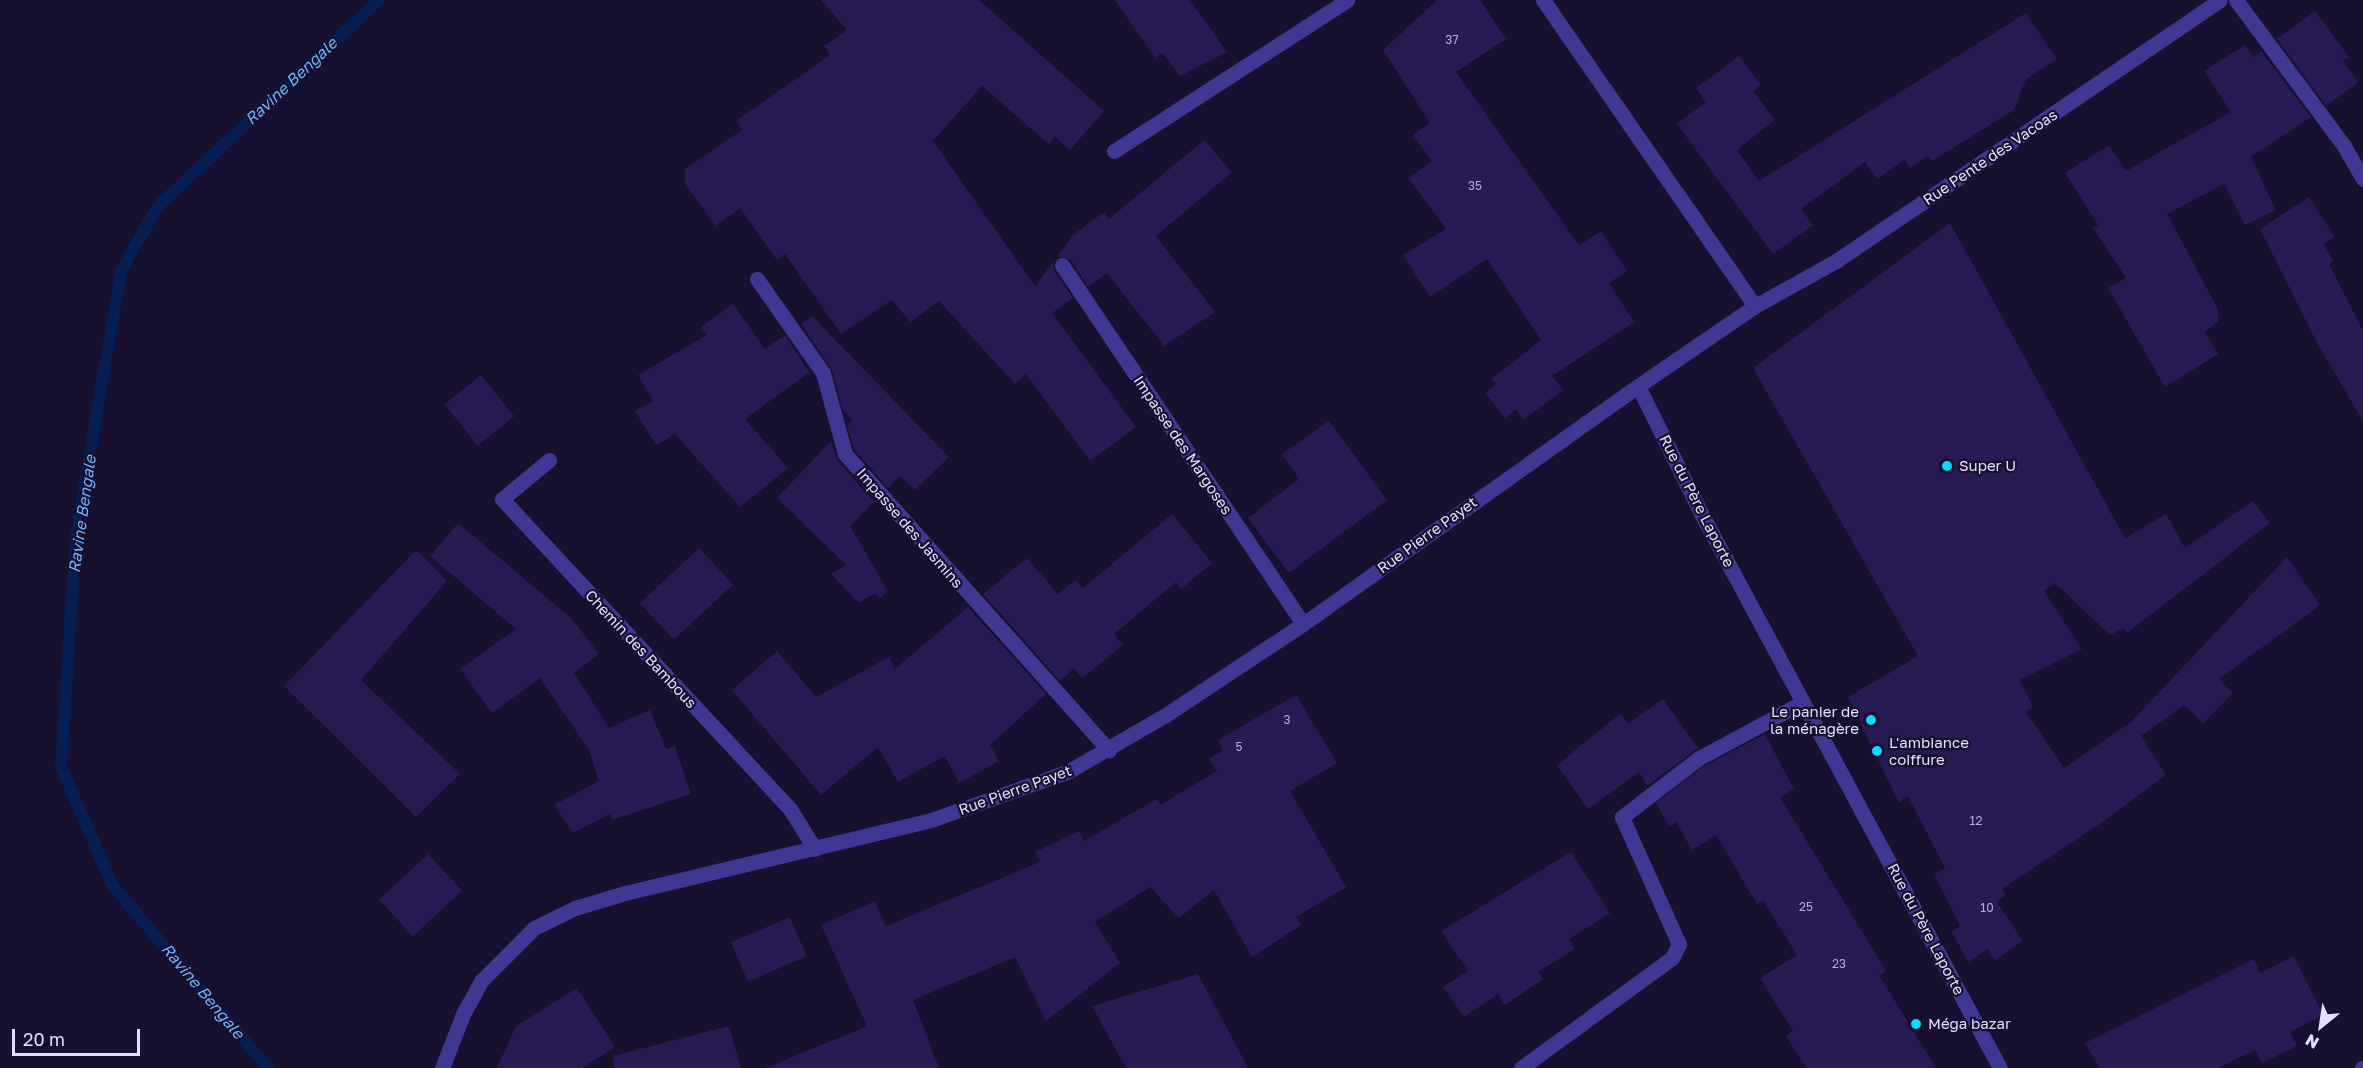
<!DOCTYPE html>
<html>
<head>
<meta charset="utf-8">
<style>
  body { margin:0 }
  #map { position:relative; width:2363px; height:1068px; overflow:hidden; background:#17102f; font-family:"Golos Text",sans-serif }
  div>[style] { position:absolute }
  .stream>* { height:12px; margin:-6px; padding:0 6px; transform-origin:6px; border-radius:6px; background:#061e52 }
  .building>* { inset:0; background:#281a52; transform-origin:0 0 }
  .minor>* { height:15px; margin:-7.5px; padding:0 7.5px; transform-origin:7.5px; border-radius:7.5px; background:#3f3792 }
  .dots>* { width:16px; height:16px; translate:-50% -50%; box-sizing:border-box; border:3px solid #17102f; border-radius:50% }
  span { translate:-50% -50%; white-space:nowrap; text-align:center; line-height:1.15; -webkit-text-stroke:4.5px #17102f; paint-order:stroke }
  .number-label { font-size:12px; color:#b4add4 }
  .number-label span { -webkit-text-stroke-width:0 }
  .street-label { font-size:15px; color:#e3deff }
  .poi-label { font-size:15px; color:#e3deff }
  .left { translate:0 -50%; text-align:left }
  .right { translate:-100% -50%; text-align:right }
  .water-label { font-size:16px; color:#6cb4ff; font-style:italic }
  .north { position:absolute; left:2291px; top:996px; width:60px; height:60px; -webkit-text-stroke:4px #17102f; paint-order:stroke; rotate:210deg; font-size:16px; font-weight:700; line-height:24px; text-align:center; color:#e3deff }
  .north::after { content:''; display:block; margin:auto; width:21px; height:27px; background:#e3deff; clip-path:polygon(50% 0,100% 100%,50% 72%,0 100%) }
  .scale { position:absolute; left:12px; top:1029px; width:128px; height:27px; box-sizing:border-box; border:3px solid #e3deff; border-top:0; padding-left:8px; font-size:18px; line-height:21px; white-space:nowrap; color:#e3deff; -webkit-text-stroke:4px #17102f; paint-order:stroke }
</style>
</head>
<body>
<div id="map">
  <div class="stream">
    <i style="left:268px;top:1068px;width:239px;rotate:-130.4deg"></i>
    <i style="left:113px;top:886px;width:130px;rotate:-113.6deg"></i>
    <i style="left:61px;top:767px;width:230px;rotate:-86.3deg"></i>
    <i style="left:76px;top:537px;width:270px;rotate:-80.4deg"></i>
    <i style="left:121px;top:271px;width:75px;rotate:-60.4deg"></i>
    <i style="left:158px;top:206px;width:302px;rotate:-43deg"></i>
  </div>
  <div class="building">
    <i style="clip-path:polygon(821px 0,979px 0,1104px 111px,1070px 150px,1055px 137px,1049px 144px,982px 86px,933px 141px,1035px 286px,1053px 262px,1054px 270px,1073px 298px,1052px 313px,1136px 427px,1090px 461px,1026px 374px,1015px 384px,939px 301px,910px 322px,892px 300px,841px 334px,785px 254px,777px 260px,740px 208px,715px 226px,685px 183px,685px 169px,742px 130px,736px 121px,830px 55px,824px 46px,847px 30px)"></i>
    <i style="clip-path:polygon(1115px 0,1190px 0,1227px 52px,1180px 76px,1163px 53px,1155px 58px)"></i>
    <i style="clip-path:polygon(1437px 0,1480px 0,1506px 39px,1456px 72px,1579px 245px,1601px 231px,1627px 271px,1609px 283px,1634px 322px,1552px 376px,1563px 390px,1523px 420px,1516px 409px,1505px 418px,1485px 393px,1496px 384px,1492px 378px,1541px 340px,1487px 259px,1430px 297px,1403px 255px,1446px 229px,1408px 178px,1432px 161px,1413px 135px,1430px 123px,1383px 50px)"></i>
    <i style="clip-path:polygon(2315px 11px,2349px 57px,2343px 61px,2358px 82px,2326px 106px,2277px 39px)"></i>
    <i style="clip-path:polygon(2026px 13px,2057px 59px,2026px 79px,2014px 110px,1932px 161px,1928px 156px,1910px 168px,1904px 160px,1877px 179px,1865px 162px,1801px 209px,1813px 225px,1773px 254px,1677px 124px,1706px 102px,1696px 88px,1739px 56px,1761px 85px,1753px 91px,1775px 120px,1737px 150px,1759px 181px)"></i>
    <i style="clip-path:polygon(2245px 45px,2253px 57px,2261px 51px,2311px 117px,2251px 157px,2276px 210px,2245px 225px,2224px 184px,2167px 214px,2218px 309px,2218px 321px,2205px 332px,2218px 354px,2165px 387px,2108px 288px,2126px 278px,2093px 228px,2098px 225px,2065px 173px,2109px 145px,2126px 171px,2231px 112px,2204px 71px)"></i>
    <i style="clip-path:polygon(1204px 140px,1232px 172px,1156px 236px,1215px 312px,1164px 346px,1107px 273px,1088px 287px,1070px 259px,1057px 257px,1073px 235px,1104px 212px,1109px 219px)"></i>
    <i style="clip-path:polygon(2309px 197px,2335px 237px,2324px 244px,2333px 261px,2329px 264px,2363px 331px,2363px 421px,2318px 345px,2260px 229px)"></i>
    <i style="clip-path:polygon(1950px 223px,2125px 538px,2166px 514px,2185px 548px,2253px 501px,2270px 523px,2127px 633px,2123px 628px,2110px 635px,2055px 583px,2044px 591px,2082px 649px,2020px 680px,2033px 707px,2026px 712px,2064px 768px,2131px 722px,2287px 557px,2320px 605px,2219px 679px,2233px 693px,2203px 723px,2184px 705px,2141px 736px,2139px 733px,2166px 775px,2101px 823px,2002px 889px,2006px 895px,1997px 902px,2023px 941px,1995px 960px,1988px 949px,1968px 962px,1952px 932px,1960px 926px,1934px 874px,1945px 868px,1908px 796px,1899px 803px,1848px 697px,1918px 656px,1753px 368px)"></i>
    <i style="clip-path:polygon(733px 304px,765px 349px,785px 335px,815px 381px,808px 373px,745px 419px,788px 468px,740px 507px,675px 434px,656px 445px,635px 411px,653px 401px,638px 375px,707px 335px,701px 327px)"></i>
    <i style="clip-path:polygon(812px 316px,949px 457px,915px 490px,900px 476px,888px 488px,854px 449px,847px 425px,852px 420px,843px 411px,832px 370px,801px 324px)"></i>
    <i style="left:481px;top:375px;width:53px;height:47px;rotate:51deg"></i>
    <i style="clip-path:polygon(1329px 421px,1387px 500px,1289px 573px,1248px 518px,1299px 479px,1282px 454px)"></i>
    <i style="clip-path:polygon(831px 441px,837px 460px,874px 502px,850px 526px,888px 591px,880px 598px,875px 593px,859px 603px,831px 574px,846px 565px,777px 498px)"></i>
    <i style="clip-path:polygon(1172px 514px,1212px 563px,1181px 589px,1176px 582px,1114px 634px,1123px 645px,1082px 678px,1074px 668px,1060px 681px,983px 594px,1027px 558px,1058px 594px,1076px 580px,1083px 588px)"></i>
    <i style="clip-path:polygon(458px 523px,572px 619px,599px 654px,574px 673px,609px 728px,650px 710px,666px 749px,675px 746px,691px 794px,612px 820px,610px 814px,573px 833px,554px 805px,599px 781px,589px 750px,540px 678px,492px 713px,460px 669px,516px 629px,430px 556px)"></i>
    <i style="left:699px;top:548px;width:50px;height:81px;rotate:47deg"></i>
    <i style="clip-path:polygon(416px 550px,447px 581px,361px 680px,460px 774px,416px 817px,284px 686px)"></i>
    <i style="clip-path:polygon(968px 607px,1046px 694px,990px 745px,999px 761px,959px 783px,945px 756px,898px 782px,878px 747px,821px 795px,732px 690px,777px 651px,816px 697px,889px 657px,895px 669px)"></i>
    <i style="clip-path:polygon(1296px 695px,1337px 763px,1290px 791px,1346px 887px,1296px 917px,1301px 925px,1252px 957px,1214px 890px,1179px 918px,1150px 887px,1095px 922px,1120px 963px,1046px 1021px,1015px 957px,913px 1000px,939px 1068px,766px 1068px,867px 1026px,821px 925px,875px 901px,886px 926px,1040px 862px,1035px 852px,1079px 831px,1084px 841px,1157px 799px,1160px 805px,1217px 771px,1209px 759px,1223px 750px,1218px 740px)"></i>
    <i style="clip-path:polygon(1663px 699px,1698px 748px,1647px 786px,1639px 772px,1588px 809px,1557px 765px,1621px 713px,1628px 724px)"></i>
    <i style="clip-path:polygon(1765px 734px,1794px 789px,1780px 797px,1886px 971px,1879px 975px,1936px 1068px,1806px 1068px,1786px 1036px,1793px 1031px,1760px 978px,1797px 955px,1763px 900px,1757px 904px,1716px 835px,1692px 850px,1676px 822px,1669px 826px,1656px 803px,1704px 766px)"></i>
    <i style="clip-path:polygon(1571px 852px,1610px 913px,1569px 939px,1575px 949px,1538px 972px,1543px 979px,1505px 1005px,1498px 994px,1464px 1017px,1443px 987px,1468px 971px,1441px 931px)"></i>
    <i style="left:428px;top:854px;width:50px;height:67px;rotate:47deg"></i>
    <i style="left:790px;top:917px;width:43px;height:64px;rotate:67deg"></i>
    <i style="clip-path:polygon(2294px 956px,2323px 1015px,2290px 1032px,2297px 1046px,2262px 1063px,2255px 1050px,2218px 1068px,2099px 1068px,2085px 1043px,2254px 959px,2260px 973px)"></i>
    <i style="clip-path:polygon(1198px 974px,1248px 1068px,1126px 1068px,1092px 1006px)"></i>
    <i style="clip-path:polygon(577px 988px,615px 1047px,582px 1068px,497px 1068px,516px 1026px)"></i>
    <i style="clip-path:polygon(729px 1026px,741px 1068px,614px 1068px,613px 1056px)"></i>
  </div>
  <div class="minor">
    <i style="left:1543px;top:0;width:372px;rotate:55.3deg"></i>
    <i style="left:2236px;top:0;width:182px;rotate:53.5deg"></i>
    <i style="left:2344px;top:146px;width:38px;rotate:60deg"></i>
    <i style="left:1114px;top:151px;width:278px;rotate:-32.9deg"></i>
    <i style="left:1062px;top:265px;width:432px;rotate:56.1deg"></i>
    <i style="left:757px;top:279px;width:115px;rotate:54.9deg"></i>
    <i style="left:823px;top:373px;width:84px;rotate:74.8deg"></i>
    <i style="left:845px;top:454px;width:397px;rotate:48.3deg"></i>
    <i style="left:549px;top:460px;width:61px;rotate:140.3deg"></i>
    <i style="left:502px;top:499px;width:423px;rotate:47.1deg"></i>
    <i style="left:790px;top:809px;width:47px;rotate:58deg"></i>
    <i style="left:442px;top:1068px;width:58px;rotate:-68.7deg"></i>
    <i style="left:463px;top:1014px;width:39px;rotate:-61deg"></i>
    <i style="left:482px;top:980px;width:74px;rotate:-45deg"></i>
    <i style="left:534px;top:928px;width:46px;rotate:-26deg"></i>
    <i style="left:575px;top:908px;width:52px;rotate:-16.7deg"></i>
    <i style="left:625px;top:893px;width:315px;rotate:-13.4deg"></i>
    <i style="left:931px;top:820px;width:146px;rotate:-19.5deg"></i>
    <i style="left:1069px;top:771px;width:110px;rotate:-30.1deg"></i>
    <i style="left:1164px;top:716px;width:167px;rotate:-33.5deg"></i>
    <i style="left:1303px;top:624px;width:411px;rotate:-35.4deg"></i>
    <i style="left:1521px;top:1068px;width:187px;rotate:-36.1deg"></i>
    <i style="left:1672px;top:958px;width:16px;rotate:-63deg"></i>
    <i style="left:1679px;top:944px;width:139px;rotate:-114.2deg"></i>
    <i style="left:1622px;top:817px;width:97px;rotate:-37.5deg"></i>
    <i style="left:1699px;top:758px;width:118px;rotate:-28.3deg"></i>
    <i style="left:2000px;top:1068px;width:628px;rotate:-118.32deg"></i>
    <i style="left:1702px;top:515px;width:144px;rotate:-116.4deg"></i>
    <i style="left:1638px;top:386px;width:142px;rotate:-34.4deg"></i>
    <i style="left:1755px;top:306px;width:93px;rotate:-29.1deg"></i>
    <i style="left:1836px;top:261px;width:464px;rotate:-34.2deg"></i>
    <i style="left:2362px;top:1068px;width:1px"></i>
  </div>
  <div class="dots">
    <i style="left:1947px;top:466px;background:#0adaff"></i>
    <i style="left:1871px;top:720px;background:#0adaff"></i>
    <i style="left:1877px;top:751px;background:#0adaff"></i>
    <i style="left:1916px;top:1024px;background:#0adaff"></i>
  </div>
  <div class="number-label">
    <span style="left:1452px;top:40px">37</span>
    <span style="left:1475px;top:186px">35</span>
    <span style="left:1287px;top:720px">3</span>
    <span style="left:1239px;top:747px">5</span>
    <span style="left:1976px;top:821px">12</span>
    <span style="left:1806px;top:907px">25</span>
    <span style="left:1987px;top:908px">10</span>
    <span style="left:1839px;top:964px">23</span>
  </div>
  <div class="street-label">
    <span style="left:1990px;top:157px;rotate:-34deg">Rue Pente des Vacoas</span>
    <span style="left:1183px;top:445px;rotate:56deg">Impasse des Margoses</span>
    <span style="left:1697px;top:501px;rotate:63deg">Rue du Père Laporte</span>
    <span style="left:910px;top:528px;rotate:49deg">Impasse des Jasmins</span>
    <span style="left:1427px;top:535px;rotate:-36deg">Rue Pierre Payet</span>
    <span style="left:641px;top:649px;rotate:47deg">Chemin des Bambous</span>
    <span style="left:1015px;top:790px;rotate:-20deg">Rue Pierre Payet</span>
    <span style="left:1926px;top:929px;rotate:62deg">Rue du Père Laporte</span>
  </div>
  <div class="poi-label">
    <span class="left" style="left:1959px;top:466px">Super U</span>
    <span class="right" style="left:1859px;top:720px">Le panier de<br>la ménagère</span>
    <span class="left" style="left:1889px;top:751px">L'ambiance<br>coiffure</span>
    <span class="left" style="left:1928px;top:1024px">Méga bazar</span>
  </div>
  <div class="water-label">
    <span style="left:291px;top:81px;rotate:-43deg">Ravine Bengale</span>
    <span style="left:82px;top:514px;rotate:-82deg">Ravine Bengale</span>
    <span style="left:203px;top:991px;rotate:50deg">Ravine Bengale</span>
  </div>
  <div class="north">N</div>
  <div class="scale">20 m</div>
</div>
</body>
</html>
